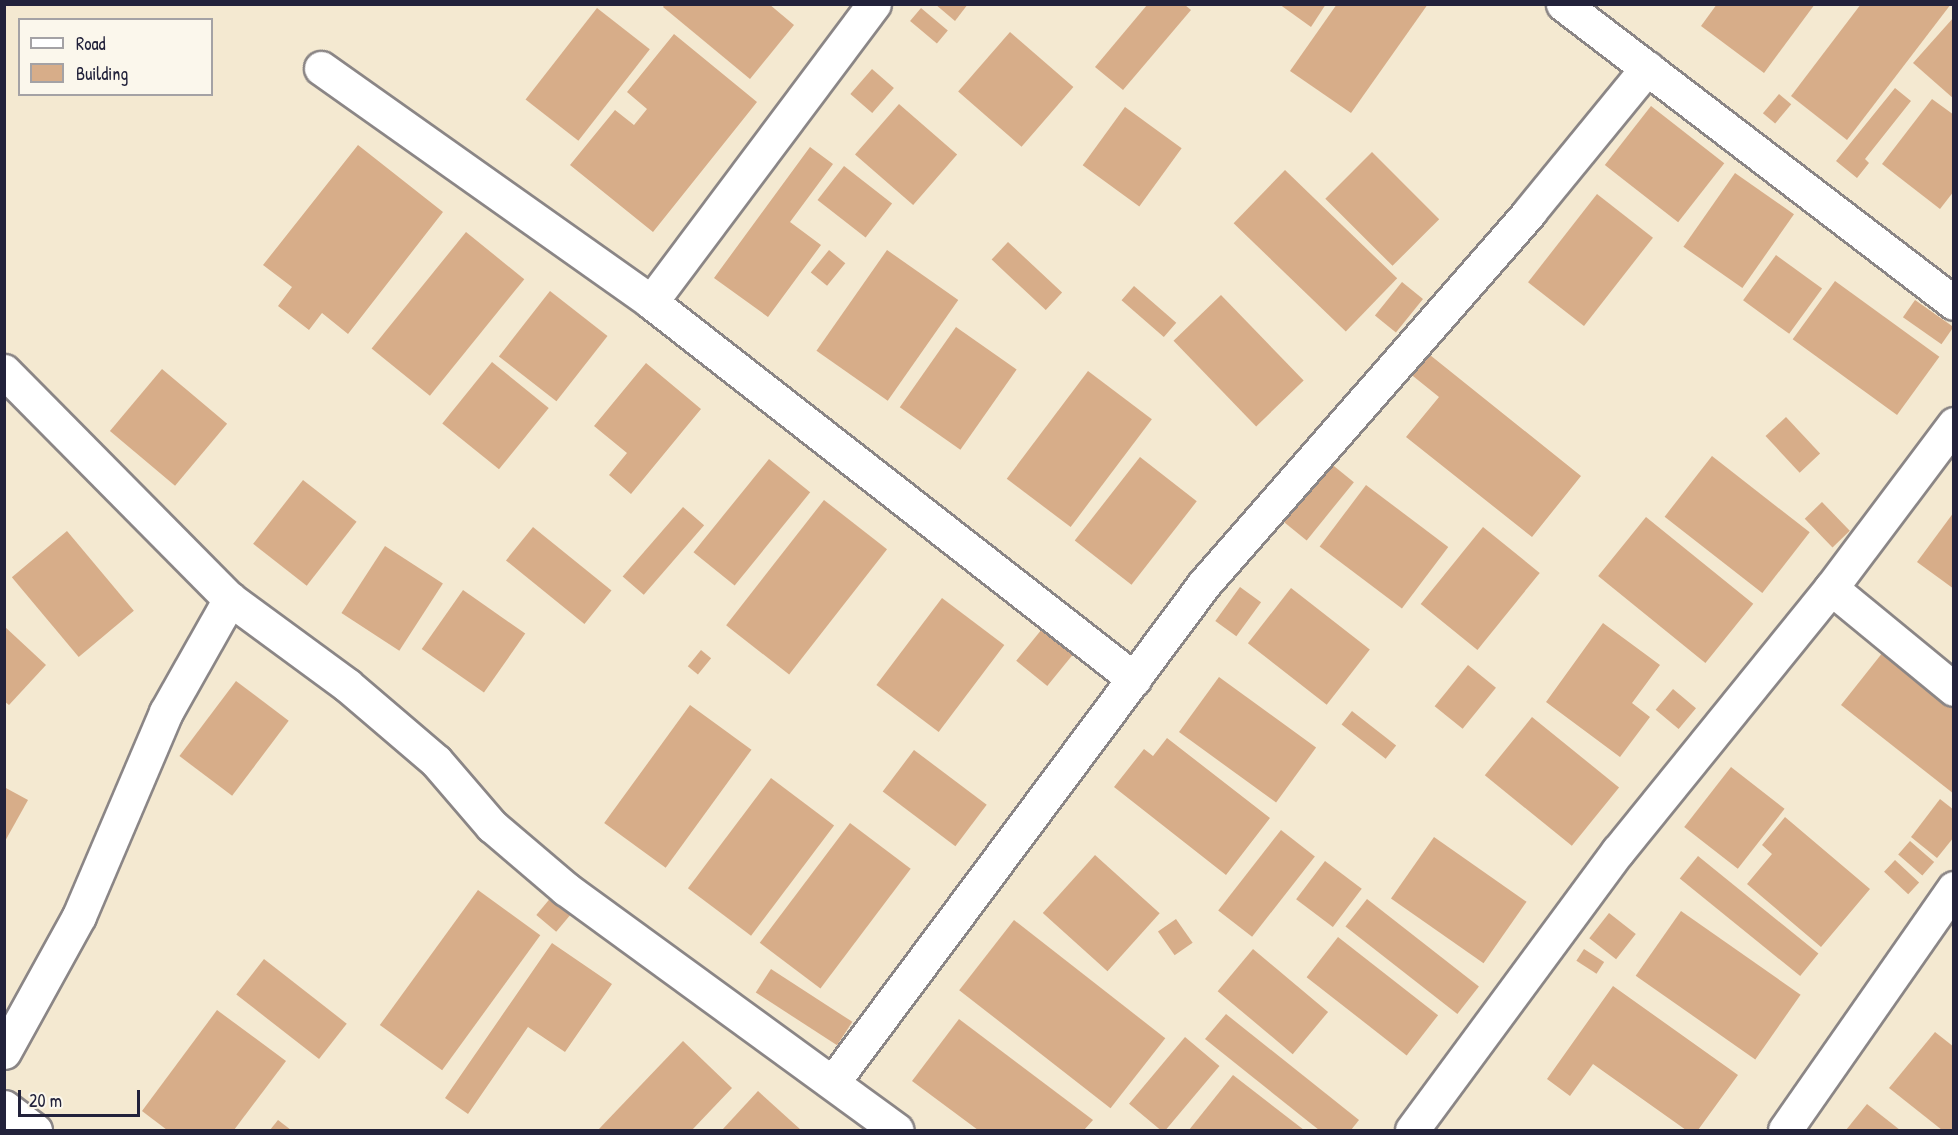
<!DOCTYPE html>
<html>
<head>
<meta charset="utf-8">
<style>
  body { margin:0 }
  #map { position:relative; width:1958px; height:1135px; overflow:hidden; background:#f4e9d1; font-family:"Patrick Hand",sans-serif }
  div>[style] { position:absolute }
  .building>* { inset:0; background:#d7ad89; transform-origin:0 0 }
  .roads { filter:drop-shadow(2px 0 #8b8686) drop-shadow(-2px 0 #8b8686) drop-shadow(0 2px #8b8686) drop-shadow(0 -2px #8b8686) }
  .minor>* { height:33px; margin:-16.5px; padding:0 16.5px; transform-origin:16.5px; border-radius:16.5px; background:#fff }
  span { translate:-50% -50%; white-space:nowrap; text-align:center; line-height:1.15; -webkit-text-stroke:4.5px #fbf7ec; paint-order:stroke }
  .frame { position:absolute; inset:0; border:6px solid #22223b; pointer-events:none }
  .legend { position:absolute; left:18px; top:18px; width:195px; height:78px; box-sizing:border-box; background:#fbf7ec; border:2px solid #a4a2a5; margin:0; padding:8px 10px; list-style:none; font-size:18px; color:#22223b }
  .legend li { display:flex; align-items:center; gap:12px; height:30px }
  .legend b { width:30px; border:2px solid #a4a2a5 }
  .scale { position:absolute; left:18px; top:1090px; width:122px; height:27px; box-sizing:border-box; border:3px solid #22223b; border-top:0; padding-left:8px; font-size:18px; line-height:21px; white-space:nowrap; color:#22223b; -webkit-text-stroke:4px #fbf7ec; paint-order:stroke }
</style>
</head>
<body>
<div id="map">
  <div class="building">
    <i style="clip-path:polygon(665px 4px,769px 4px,794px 25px,750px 79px,663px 7px)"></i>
    <i style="clip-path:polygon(935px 4px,968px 4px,955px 21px)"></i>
    <i style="clip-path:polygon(1279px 4px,1326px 4px,1311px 27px)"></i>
    <i style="clip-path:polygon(1337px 4px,1428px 4px,1351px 113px,1290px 71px)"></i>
    <i style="clip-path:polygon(1717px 4px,1815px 4px,1764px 73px,1701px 26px)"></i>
    <i style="clip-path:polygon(1861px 4px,1951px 4px,1847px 140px,1791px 96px)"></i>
    <i style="clip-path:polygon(1147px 5px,1185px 5px,1191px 10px,1123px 90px,1095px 67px)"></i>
    <i style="left:597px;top:8px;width:67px;height:116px;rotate:38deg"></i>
    <i style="left:921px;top:8px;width:35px;height:17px;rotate:40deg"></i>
    <i style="clip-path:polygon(1954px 17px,1954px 99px,1913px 63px)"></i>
    <i style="left:1010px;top:32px;width:84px;height:79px;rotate:41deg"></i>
    <i style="clip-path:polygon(674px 34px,757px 102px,653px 232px,570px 165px,615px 110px,634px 125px,647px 109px,627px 92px)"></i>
    <i style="left:872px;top:69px;width:29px;height:33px;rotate:41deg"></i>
    <i style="clip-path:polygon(1895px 88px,1911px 101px,1865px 159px,1869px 163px,1857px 178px,1836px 161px)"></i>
    <i style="left:1779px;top:94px;width:16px;height:25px;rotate:40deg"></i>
    <i style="clip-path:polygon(1932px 99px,1954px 115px,1954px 191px,1940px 209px,1882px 164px)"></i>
    <i style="left:899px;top:104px;width:77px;height:67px;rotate:41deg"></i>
    <i style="left:1651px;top:106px;width:93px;height:75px;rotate:38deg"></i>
    <i style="left:1125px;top:107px;width:70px;height:72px;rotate:36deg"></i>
    <i style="clip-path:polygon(358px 145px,443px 212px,348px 334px,322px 313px,309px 330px,278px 306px,292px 287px,263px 265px)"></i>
    <i style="clip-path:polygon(810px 147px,833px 164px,790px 222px,821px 245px,768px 317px,714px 278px)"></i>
    <i style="left:1372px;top:152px;width:95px;height:66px;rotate:45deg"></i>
    <i style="left:844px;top:166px;width:61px;height:43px;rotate:38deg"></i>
    <i style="left:1285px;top:170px;width:156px;height:74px;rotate:44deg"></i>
    <i style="left:1735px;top:173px;width:72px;height:90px;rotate:35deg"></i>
    <i style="left:1597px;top:194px;width:71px;height:112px;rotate:38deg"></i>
    <i style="left:466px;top:232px;width:75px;height:150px;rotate:39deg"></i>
    <i style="left:1008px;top:242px;width:74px;height:24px;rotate:43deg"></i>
    <i style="left:829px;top:250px;width:21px;height:29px;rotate:39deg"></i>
    <i style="left:887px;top:250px;width:87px;height:123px;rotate:35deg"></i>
    <i style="left:1776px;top:255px;width:57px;height:56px;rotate:36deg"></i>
    <i style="left:1835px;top:281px;width:129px;height:72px;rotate:36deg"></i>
    <i style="left:1402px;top:282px;width:27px;height:43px;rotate:39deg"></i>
    <i style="left:1134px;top:286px;width:56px;height:19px;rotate:41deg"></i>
    <i style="left:550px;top:291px;width:73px;height:83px;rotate:38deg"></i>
    <i style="left:1221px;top:295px;width:119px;height:66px;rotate:46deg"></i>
    <i style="left:1915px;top:300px;width:47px;height:21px;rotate:35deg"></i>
    <i style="left:956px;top:327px;width:74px;height:98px;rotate:35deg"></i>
    <i style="clip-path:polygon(1425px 351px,1581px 476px,1532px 537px,1406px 437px,1439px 397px,1408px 372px)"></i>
    <i style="left:492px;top:362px;width:73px;height:79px;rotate:39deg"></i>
    <i style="clip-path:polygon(646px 363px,701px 409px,631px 494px,609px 475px,627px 453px,594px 426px)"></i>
    <i style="left:162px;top:369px;width:85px;height:81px;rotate:40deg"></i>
    <i style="left:1088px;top:371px;width:80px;height:135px;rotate:37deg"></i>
    <i style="left:1786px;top:417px;width:50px;height:28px;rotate:47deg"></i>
    <i style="left:1712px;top:456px;width:124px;height:77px;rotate:38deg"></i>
    <i style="left:1140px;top:457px;width:72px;height:106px;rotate:38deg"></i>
    <i style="left:769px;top:459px;width:53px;height:120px;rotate:39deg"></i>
    <i style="left:1329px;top:462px;width:32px;height:75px;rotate:39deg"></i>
    <i style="left:303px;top:480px;width:68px;height:81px;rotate:38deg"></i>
    <i style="left:1366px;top:485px;width:103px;height:77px;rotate:37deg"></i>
    <i style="left:824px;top:500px;width:80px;height:159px;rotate:38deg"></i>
    <i style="left:1822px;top:502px;width:40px;height:24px;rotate:46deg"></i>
    <i style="left:683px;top:507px;width:28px;height:92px;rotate:41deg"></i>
    <i style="clip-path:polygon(1954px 512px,1954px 589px,1917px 562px)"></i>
    <i style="left:1646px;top:517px;width:138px;height:76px;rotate:39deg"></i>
    <i style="left:533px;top:527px;width:101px;height:43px;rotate:39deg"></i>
    <i style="left:1483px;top:527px;width:73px;height:99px;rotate:39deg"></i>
    <i style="left:67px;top:531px;width:104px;height:72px;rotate:50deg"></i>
    <i style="left:385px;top:546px;width:69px;height:80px;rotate:33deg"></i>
    <i style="left:1240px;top:587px;width:26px;height:42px;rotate:36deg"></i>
    <i style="left:1291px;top:588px;width:100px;height:70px;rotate:38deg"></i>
    <i style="left:463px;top:590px;width:76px;height:72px;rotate:35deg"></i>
    <i style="left:942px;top:598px;width:78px;height:109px;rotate:37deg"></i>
    <i style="clip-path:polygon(1603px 623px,1660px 665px,1632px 703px,1650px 717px,1620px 757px,1546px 702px)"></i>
    <i style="clip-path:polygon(4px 626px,46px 665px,9px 705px,4px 701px)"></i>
    <i style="left:1042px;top:629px;width:40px;height:41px;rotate:39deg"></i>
    <i style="clip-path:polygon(1887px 647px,1954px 699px,1954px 794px,1841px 705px)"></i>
    <i style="left:701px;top:650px;width:13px;height:21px;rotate:39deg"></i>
    <i style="left:1468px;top:665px;width:36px;height:53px;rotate:39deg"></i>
    <i style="left:1219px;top:677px;width:120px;height:68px;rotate:36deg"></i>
    <i style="left:236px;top:681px;width:66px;height:94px;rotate:37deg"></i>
    <i style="left:1673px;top:689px;width:30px;height:27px;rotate:40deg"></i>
    <i style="left:690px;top:705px;width:76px;height:146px;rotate:36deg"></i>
    <i style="left:1352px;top:711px;width:56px;height:17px;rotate:38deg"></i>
    <i style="left:1532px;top:717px;width:112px;height:75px;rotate:39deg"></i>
    <i style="clip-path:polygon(1167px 738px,1270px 818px,1226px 875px,1114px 787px,1144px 749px,1153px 756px)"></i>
    <i style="left:914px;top:750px;width:91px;height:52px;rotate:37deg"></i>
    <i style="left:1731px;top:767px;width:68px;height:76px;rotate:38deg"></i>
    <i style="left:771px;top:778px;width:79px;height:138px;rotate:37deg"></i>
    <i style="clip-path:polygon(4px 787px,28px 800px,4px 843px)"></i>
    <i style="clip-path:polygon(1940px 799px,1954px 810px,1954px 837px,1937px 858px,1911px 837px)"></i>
    <i style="clip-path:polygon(1785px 817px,1870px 889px,1821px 947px,1747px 884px,1772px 854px,1762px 845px)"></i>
    <i style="left:850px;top:823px;width:76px;height:150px;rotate:37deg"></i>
    <i style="left:1281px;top:830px;width:43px;height:102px;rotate:38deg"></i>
    <i style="left:1434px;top:837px;width:113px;height:75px;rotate:35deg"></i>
    <i style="left:1910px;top:841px;width:32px;height:18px;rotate:41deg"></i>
    <i style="left:1095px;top:855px;width:87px;height:78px;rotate:42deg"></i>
    <i style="left:1698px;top:856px;width:155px;height:29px;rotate:39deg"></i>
    <i style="left:1895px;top:860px;width:33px;height:16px;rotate:43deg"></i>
    <i style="left:1325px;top:861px;width:46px;height:48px;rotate:37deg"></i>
    <i style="left:478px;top:890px;width:77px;height:167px;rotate:36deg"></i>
    <i style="left:553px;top:895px;width:26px;height:26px;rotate:40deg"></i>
    <i style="left:1367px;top:899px;width:142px;height:35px;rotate:38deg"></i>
    <i style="left:1681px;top:911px;width:146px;height:79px;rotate:35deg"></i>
    <i style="left:1609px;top:913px;width:34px;height:32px;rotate:38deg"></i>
    <i style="left:1176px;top:919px;width:29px;height:22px;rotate:55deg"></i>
    <i style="left:1014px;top:920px;width:192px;height:89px;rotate:38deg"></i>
    <i style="left:1338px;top:937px;width:127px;height:51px;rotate:38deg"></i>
    <i style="clip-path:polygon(552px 943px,612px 984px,565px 1052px,528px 1027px,468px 1114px,445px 1098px)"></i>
    <i style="left:1253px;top:949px;width:98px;height:55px;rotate:40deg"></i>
    <i style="left:1584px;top:949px;width:24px;height:14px;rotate:33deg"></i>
    <i style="left:264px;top:959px;width:105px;height:45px;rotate:38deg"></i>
    <i style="left:771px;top:969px;width:97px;height:28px;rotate:33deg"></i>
    <i style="clip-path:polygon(1613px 986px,1738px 1075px,1698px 1130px,1686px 1130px,1593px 1064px,1570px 1096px,1547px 1079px)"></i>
    <i style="clip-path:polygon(217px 1010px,286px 1061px,234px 1130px,167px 1130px,142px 1111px)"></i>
    <i style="clip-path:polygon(1226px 1014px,1359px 1120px,1351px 1130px,1319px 1130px,1205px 1039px)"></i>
    <i style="clip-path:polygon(959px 1019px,1093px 1120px,1084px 1130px,978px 1130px,912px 1081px)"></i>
    <i style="clip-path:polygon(1935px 1032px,1954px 1047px,1954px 1130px,1942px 1130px,1889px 1088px)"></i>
    <i style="left:1185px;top:1037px;width:45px;height:87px;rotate:40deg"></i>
    <i style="clip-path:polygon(683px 1041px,732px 1088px,692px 1130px,598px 1130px)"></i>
    <i style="clip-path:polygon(1233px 1075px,1304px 1130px,1189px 1130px)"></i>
    <i style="clip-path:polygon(758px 1091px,801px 1130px,722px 1130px)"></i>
    <i style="clip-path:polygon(1867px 1104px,1900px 1130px,1846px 1130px)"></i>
    <i style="clip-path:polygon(278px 1120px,291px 1130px,270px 1130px)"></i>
  </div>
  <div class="roads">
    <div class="minor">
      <i style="left:1563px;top:4px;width:492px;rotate:37.4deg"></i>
      <i style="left:321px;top:68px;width:405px;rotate:35.3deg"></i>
      <i style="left:651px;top:302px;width:613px;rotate:37.97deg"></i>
      <i style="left:651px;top:302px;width:372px;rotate:-53.2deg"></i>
      <i style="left:4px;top:371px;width:321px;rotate:45.3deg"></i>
      <i style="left:230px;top:599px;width:145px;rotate:36.3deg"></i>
      <i style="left:347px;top:685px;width:117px;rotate:40.5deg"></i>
      <i style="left:436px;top:761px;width:86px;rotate:49.3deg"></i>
      <i style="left:492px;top:826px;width:97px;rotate:40.4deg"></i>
      <i style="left:566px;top:889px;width:409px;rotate:36.1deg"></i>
      <i style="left:1831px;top:588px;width:159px;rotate:39.4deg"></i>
      <i style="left:4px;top:1052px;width:155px;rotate:-61.1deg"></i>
      <i style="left:79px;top:916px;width:222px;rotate:-66.9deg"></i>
      <i style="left:166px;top:712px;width:130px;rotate:-60.5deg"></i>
      <i style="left:833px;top:1082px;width:621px;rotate:-53.31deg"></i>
      <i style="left:1204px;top:584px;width:495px;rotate:-48.8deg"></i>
      <i style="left:1530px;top:211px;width:185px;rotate:-50.7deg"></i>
      <i style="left:4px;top:1107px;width:39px;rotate:37deg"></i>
      <i style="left:1412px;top:1130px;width:347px;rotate:-53.6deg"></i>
      <i style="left:1618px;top:851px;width:338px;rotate:-51deg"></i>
      <i style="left:1831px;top:588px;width:205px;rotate:-53.1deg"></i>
      <i style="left:1785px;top:1130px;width:295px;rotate:-55.1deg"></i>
    </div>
  </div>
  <div class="frame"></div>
  <ul class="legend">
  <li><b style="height:8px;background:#fff"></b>Road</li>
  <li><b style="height:16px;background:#d7ad89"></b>Building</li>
  </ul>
  <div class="scale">20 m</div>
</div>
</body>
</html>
